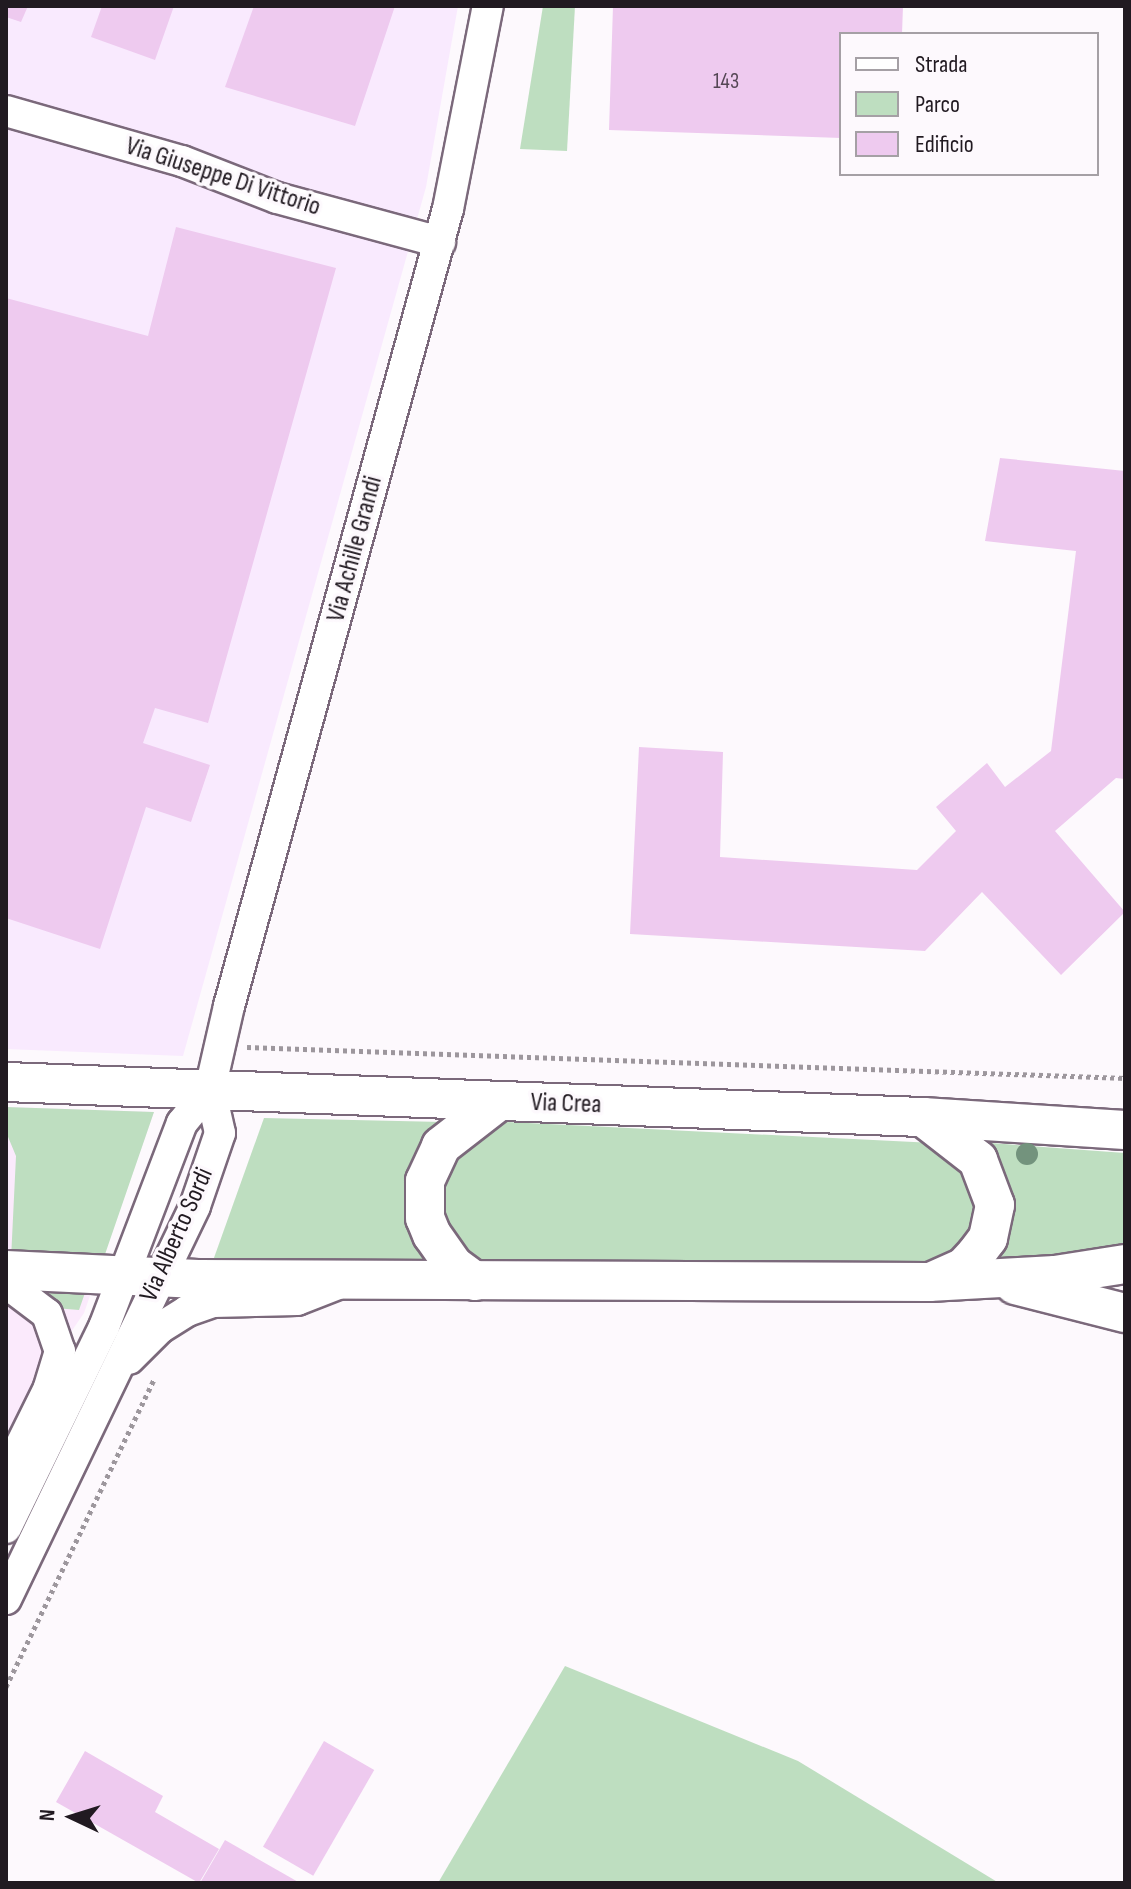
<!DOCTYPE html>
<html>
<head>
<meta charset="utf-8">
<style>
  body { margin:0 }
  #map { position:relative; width:1131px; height:1889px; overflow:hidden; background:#fdf9fd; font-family:"Sofia Sans Condensed",sans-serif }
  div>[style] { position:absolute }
  .commercial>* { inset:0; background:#fbeafc }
  .industrial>* { inset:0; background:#f9eafe }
  .green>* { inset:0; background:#bedec0 }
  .building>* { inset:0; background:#eecaef; transform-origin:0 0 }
  .path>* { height:5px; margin-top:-2.5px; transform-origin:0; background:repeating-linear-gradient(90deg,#9d979d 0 4px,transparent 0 8px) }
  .roads { filter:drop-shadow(2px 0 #7b697b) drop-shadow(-2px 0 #7b697b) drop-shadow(0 2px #7b697b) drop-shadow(0 -2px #7b697b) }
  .minor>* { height:30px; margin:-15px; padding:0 15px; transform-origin:15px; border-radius:15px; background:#fff }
  .tertiary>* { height:38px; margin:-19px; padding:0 19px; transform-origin:19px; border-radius:19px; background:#fff }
  .trees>* { width:22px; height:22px; margin:-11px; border-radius:50%; background:#73937d }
  span { translate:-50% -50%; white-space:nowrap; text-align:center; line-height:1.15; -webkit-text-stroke:7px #fdf9fd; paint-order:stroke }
  .number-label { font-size:22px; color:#544654 }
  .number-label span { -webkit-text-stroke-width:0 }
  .street-label { font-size:26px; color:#211a21 }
  .frame { position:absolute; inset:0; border:8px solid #211a21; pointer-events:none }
  .legend { position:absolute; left:839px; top:32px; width:260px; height:144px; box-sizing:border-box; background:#fdf9fd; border:2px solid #a5a0a5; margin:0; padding:10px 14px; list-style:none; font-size:24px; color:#211a21 }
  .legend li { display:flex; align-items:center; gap:16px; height:40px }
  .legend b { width:40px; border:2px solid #a5a0a5 }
  .north { position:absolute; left:32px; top:1777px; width:80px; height:80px; -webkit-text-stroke:6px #fdf9fd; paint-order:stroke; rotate:274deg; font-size:22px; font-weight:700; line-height:32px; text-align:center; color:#211a21 }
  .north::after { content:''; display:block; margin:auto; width:28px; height:36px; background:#211a21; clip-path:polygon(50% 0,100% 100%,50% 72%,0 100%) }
</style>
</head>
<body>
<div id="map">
  <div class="commercial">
    <i style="clip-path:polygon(6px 1107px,154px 1112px,84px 1313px,36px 1383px,6px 1445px)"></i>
  </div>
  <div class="industrial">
    <i style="clip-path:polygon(6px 6px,458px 6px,426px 187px,183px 1056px,6px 1049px)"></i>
  </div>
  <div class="green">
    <i style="clip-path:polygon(543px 6px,575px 6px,567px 151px,520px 149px)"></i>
    <i style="clip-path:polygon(6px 1107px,154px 1112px,102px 1263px,11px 1259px,16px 1156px,6px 1132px)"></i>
    <i style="clip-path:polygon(264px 1118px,443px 1122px,437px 1268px,210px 1269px)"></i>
    <i style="clip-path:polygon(506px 1122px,934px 1143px,972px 1168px,979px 1230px,937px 1268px,497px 1270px,460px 1249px,440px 1209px,445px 1165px,482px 1131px)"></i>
    <i style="clip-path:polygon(977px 1142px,1125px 1153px,1125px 1247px,977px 1269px)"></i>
    <i style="clip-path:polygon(30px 1286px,86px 1290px,79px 1310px,55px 1308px)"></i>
    <i style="clip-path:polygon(565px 1666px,798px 1761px,999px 1883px,438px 1883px)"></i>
  </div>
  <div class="building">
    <i style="clip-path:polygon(6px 6px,28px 6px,21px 22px,6px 17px)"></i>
    <i style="clip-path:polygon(102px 6px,174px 6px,155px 60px,91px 37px)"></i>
    <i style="clip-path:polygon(254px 6px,395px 6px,355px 126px,225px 87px)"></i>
    <i style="clip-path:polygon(613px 6px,903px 6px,902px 34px,841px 34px,841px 138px,609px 130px)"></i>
    <i style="clip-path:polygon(176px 227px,336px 268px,208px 723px,155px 708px,143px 743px,210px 765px,191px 822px,146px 807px,100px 949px,6px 918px,6px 298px,148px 336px)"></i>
    <i style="clip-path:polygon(1000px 458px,1125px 471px,1125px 779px,1116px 778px,1055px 831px,1125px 912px,1061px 975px,982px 892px,925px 951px,630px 934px,639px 747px,723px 752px,720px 857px,917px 870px,956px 831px,936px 807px,987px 763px,1005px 787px,1051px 751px,1076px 551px,985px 541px)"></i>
    <i style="left:324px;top:1741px;width:58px;height:122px;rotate:30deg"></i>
    <i style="clip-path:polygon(85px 1751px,163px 1796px,155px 1812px,219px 1849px,199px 1883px,56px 1802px)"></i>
    <i style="clip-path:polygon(225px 1840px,300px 1883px,200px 1883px)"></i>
  </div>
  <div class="path">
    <i style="left:247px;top:1047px;width:879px;rotate:2.02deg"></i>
    <i style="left:6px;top:1687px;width:343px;rotate:-64.3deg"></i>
  </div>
  <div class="roads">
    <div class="minor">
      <i style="left:6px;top:111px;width:183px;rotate:15.9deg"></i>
      <i style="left:182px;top:161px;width:102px;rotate:21.3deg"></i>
      <i style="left:277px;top:198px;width:169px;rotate:15.1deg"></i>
      <i style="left:6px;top:1283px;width:51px;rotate:37.1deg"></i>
      <i style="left:47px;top:1314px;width:39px;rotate:71deg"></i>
      <i style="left:60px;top:1351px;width:39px;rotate:107deg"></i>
      <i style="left:49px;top:1388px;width:97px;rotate:116.3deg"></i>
      <i style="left:129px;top:1359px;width:44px;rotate:-45deg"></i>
      <i style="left:160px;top:1328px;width:32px;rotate:-32deg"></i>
      <i style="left:187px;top:1311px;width:28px;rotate:-19deg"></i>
      <i style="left:213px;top:1302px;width:84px;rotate:-1.4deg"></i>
      <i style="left:297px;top:1300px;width:44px;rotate:-21.3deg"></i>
      <i style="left:6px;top:1528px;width:224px;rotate:-64deg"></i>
      <i style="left:104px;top:1327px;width:218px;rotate:-69.1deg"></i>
      <i style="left:182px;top:1123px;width:44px;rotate:-50.5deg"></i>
      <i style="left:6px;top:1599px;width:436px;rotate:-64.3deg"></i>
      <i style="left:195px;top:1206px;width:77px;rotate:-71.1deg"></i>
      <i style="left:220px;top:1133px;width:45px;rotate:-102.8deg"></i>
      <i style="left:210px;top:1089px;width:85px;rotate:-77.1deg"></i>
      <i style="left:229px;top:1006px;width:827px;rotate:-74.64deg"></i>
      <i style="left:448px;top:209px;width:207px;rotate:-78.9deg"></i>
    </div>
    <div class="tertiary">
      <i style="left:6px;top:1082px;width:918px;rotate:2.19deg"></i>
      <i style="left:923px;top:1117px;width:202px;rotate:3.7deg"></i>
      <i style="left:923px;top:1117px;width:70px;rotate:38deg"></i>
      <i style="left:978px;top:1160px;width:48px;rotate:69.3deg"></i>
      <i style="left:995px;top:1205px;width:34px;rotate:102deg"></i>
      <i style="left:988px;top:1238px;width:20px;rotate:127deg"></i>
      <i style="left:976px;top:1254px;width:18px;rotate:133deg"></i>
      <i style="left:964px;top:1267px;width:35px;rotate:156deg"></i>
      <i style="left:6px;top:1270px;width:192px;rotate:2.7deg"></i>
      <i style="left:198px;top:1279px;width:731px;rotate:0.24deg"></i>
      <i style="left:929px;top:1282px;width:126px;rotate:-3.2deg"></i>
      <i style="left:1055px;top:1275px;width:71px;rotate:-8.9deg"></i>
      <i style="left:475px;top:1281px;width:26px;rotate:-144deg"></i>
      <i style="left:454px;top:1266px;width:38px;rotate:-125deg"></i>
      <i style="left:432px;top:1235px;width:18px;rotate:-112deg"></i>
      <i style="left:425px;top:1218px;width:37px;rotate:-90deg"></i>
      <i style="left:425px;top:1181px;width:38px;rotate:-65deg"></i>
      <i style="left:441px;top:1146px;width:73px;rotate:-37.8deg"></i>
      <i style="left:1015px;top:1285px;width:114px;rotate:14.3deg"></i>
    </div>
  </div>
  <div class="trees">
    <i style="left:1027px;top:1154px"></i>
  </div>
  <div class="number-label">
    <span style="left:726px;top:82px">143</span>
  </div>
  <div class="street-label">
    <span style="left:223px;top:177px;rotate:18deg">Via Giuseppe Di Vittorio</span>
    <span style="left:355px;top:549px;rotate:-75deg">Via Achille Grandi</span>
    <span style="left:566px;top:1104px;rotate:2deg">Via Crea</span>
    <span style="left:177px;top:1235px;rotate:-66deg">Via Alberto Sordi</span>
  </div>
  <div class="frame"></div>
  <ul class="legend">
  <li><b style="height:10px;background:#fff"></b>Strada</li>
  <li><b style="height:22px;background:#bedec0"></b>Parco</li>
  <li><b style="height:22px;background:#eecaef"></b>Edificio</li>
  </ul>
  <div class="north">N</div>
</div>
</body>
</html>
